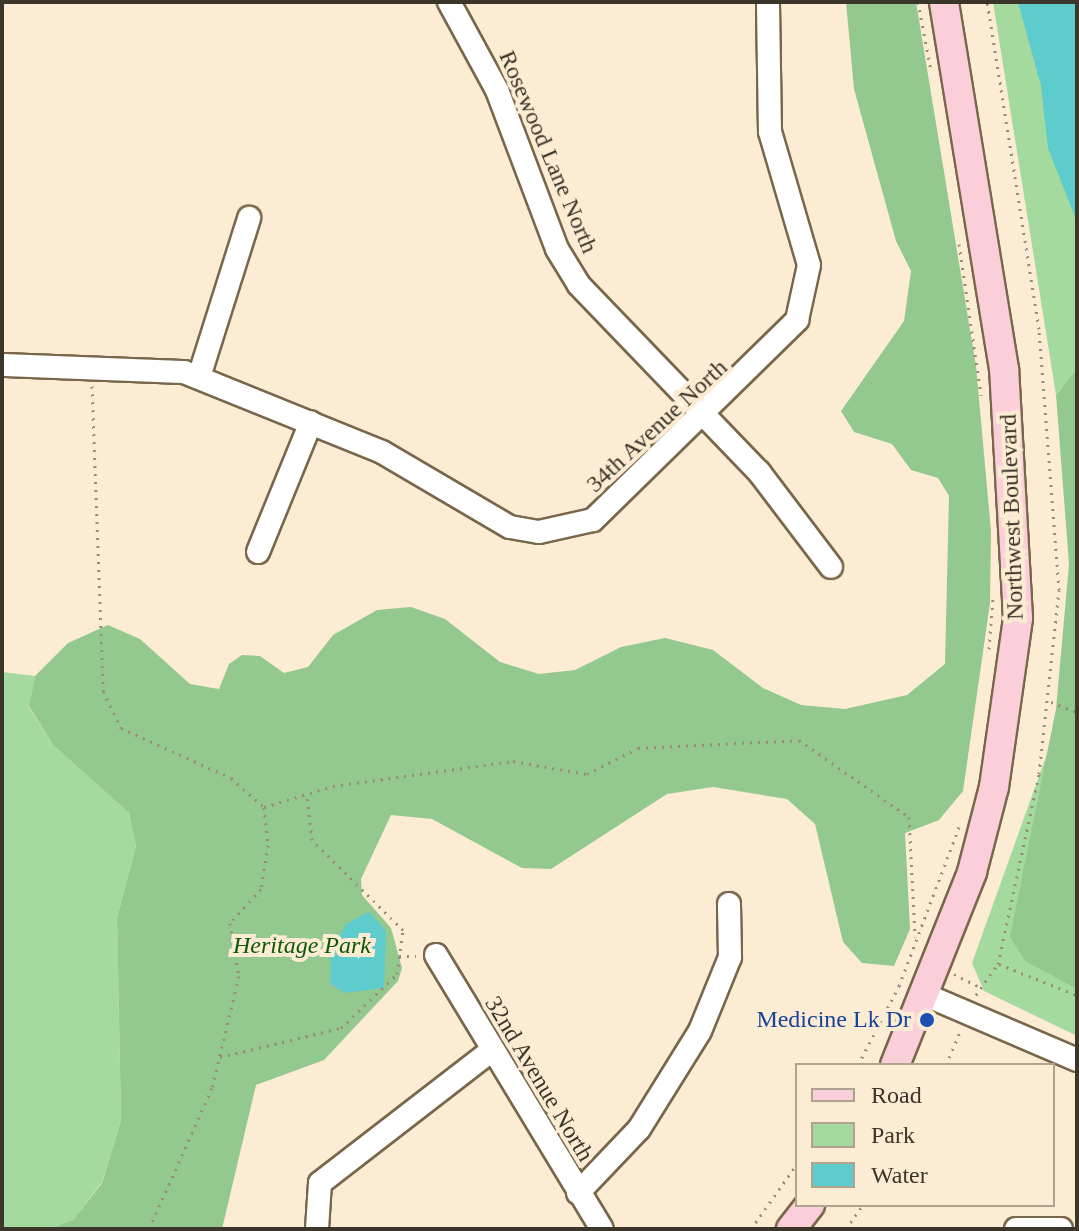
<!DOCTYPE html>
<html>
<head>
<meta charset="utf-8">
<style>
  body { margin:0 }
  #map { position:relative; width:1079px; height:1231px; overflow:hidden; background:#fcecd3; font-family:Georgia,serif }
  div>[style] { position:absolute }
  .green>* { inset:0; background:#a4da9e }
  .forest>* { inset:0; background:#93c98e }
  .water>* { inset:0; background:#5ecbcd }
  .path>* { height:3px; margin-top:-1.5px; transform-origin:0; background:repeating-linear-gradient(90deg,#988d7a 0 2px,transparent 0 8px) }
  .roads { filter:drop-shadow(2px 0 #78674b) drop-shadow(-2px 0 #78674b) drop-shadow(0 2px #78674b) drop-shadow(0 -2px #78674b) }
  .minor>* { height:22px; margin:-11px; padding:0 11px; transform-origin:11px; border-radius:11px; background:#fff }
  .major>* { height:28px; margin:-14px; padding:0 14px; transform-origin:14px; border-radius:14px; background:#facfda }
  .dots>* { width:22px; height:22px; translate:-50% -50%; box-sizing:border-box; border:4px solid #fcecd3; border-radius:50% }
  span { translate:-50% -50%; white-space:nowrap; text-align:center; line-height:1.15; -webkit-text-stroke:8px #fcecd3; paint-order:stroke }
  .street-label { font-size:24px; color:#3c3529 }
  .park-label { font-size:24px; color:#0e5908; font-style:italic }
  .transit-label { font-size:24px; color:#164399 }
  .right { translate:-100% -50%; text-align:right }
  .frame { position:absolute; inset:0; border:4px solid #3c3529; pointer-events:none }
  .legend { position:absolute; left:795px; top:1063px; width:260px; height:144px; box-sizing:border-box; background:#fcecd3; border:2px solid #afa38f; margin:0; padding:10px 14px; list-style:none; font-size:24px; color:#3c3529 }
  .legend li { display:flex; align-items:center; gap:16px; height:40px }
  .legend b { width:40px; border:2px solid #afa38f }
</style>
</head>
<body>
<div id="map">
  <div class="green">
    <i style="clip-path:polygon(993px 2px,1077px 2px,1077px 1036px,984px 991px,972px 963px,1062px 712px,1074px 596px,1061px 388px,1056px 395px)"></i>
    <i style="clip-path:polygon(2px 672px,35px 676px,29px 707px,53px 745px,129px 813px,136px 846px,117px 918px,121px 1120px,102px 1182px,73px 1220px,48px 1229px,2px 1229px)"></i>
  </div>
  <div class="forest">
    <i style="clip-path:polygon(846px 2px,916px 2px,976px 366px,991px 531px,990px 603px,963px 791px,939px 820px,905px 833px,910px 929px,894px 966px,862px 963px,843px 942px,815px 824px,787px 799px,713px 787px,667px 794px,551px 869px,522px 868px,432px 819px,391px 815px,361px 879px,362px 895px,391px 928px,402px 968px,398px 981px,324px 1060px,256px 1085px,222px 1229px,48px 1229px,73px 1220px,102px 1183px,121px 1120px,117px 918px,136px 846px,129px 813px,53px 745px,29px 706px,35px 676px,68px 643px,108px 625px,140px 639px,190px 684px,219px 689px,229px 664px,242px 655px,260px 656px,284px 673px,308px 667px,333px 635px,377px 610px,411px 607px,445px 619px,500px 662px,539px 674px,575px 670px,621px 647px,665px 638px,713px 650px,763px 688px,801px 705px,845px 709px,907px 695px,945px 664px,949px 496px,938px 478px,911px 470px,892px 444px,854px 432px,841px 411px,904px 321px,911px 271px,896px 241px,854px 89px)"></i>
    <i style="clip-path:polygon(1077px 369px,1077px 989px,1025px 961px,1010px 937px,1056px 709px,1069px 564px,1056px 395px)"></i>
  </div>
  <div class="water">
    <i style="clip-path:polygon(1018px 2px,1077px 2px,1077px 222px,1048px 148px,1041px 86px)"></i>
    <i style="clip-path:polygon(369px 912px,386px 931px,384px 988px,344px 993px,330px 983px,331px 952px,346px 924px)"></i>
  </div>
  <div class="path">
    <i style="left:918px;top:2px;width:70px;rotate:79.3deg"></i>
    <i style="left:959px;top:244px;width:153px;rotate:81.7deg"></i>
    <i style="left:92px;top:386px;width:305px;rotate:87.9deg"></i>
    <i style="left:103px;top:691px;width:41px;rotate:64.1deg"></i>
    <i style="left:121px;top:728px;width:121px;rotate:24.4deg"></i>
    <i style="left:231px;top:778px;width:44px;rotate:41.3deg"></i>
    <i style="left:264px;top:807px;width:38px;rotate:84deg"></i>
    <i style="left:268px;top:845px;width:45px;rotate:99deg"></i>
    <i style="left:261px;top:889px;width:46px;rotate:132.4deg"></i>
    <i style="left:230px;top:923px;width:54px;rotate:80.4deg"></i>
    <i style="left:239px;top:976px;width:115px;rotate:103.6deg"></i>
    <i style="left:212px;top:1088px;width:154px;rotate:114.1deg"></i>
    <i style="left:989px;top:649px;width:52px;rotate:-85.6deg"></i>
    <i style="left:1051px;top:702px;width:28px;rotate:21deg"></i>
    <i style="left:264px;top:807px;width:72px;rotate:-16.9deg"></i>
    <i style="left:333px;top:786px;width:182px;rotate:-7.9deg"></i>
    <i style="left:513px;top:761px;width:75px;rotate:10deg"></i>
    <i style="left:587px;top:774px;width:57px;rotate:-27deg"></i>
    <i style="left:638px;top:748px;width:161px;rotate:-2.8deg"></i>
    <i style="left:799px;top:740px;width:134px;rotate:35deg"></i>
    <i style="left:909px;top:817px;width:120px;rotate:87.1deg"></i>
    <i style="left:399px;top:956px;width:17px"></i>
    <i style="left:999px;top:964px;width:84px;rotate:21.7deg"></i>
    <i style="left:954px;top:974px;width:28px;rotate:27deg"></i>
    <i style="left:976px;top:995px;width:38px;rotate:-55deg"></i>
    <i style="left:998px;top:964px;width:194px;rotate:-77.8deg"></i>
    <i style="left:1039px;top:774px;width:185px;rotate:-83.8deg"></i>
    <i style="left:1059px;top:590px;width:262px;rotate:-94.4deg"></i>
    <i style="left:1039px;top:329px;width:331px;rotate:-99deg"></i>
    <i style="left:220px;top:1057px;width:124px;rotate:-13.5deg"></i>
    <i style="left:341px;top:1028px;width:78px;rotate:-44deg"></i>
    <i style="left:397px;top:974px;width:44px;rotate:-82.2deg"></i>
    <i style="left:403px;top:930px;width:128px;rotate:-135.3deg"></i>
    <i style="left:312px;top:840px;width:43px;rotate:-96.6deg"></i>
    <i style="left:858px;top:1065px;width:89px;rotate:-62.6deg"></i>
    <i style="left:899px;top:986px;width:175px;rotate:-69.3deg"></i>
    <i style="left:946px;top:1065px;width:36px;rotate:-67deg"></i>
    <i style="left:751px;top:1229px;width:80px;rotate:-54.7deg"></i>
    <i style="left:846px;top:1229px;width:29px;rotate:-55deg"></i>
  </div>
  <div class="roads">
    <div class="minor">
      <i style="left:449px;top:2px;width:100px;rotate:61.4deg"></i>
      <i style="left:497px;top:90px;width:170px;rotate:69.3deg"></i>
      <i style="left:557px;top:249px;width:42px;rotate:58.6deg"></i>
      <i style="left:579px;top:285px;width:260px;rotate:46.1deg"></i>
      <i style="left:759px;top:472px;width:119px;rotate:52.8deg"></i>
      <i style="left:2px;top:365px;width:182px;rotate:2.2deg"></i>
      <i style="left:184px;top:372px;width:214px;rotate:22deg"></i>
      <i style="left:382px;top:452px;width:148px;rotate:30.4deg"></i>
      <i style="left:510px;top:527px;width:29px;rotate:10deg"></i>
      <i style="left:539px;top:532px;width:55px;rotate:-12.5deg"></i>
      <i style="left:593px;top:520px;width:286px;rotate:-44.4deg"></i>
      <i style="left:797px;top:320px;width:56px;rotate:-77.7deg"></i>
      <i style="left:809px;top:265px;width:139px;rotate:-106.3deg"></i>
      <i style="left:770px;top:132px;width:130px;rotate:-90.9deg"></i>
      <i style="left:199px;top:377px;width:167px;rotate:-72.5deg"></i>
      <i style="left:258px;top:552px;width:140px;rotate:-67.8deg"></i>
      <i style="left:436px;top:955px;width:320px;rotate:58.8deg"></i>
      <i style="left:928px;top:996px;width:162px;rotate:23.2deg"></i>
      <i style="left:578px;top:1193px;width:88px;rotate:-46.4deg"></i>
      <i style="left:639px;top:1129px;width:115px;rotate:-58.1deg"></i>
      <i style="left:700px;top:1031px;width:80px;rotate:-67.9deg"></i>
      <i style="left:730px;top:957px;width:53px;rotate:-91.1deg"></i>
      <i style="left:317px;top:1229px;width:46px;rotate:-86.3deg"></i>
      <i style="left:320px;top:1183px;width:212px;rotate:-37.7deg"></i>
      <i style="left:1016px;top:1229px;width:45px"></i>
    </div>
    <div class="major">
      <i style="left:895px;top:1065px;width:208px;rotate:-68.2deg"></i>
      <i style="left:972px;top:872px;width:88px;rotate:-75.5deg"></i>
      <i style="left:994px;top:787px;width:171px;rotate:-81.9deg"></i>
      <i style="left:1018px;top:618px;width:249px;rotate:-93.2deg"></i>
      <i style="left:1004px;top:369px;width:372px;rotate:-99.3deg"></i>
      <i style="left:791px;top:1229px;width:31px;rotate:-52deg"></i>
    </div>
  </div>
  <div class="dots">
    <i style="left:927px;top:1020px;background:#1a4fb4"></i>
  </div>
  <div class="street-label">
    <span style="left:548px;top:152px;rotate:67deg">Rosewood Lane North</span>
    <span style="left:657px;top:426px;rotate:-43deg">34th Avenue North</span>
    <span style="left:1012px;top:517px;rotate:-92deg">Northwest Boulevard</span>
    <span style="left:539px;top:1079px;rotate:59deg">32nd Avenue North</span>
  </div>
  <div class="park-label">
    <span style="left:302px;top:946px">Heritage Park</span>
  </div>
  <div class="transit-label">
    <span class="right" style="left:911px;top:1020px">Medicine Lk Dr</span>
  </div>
  <div class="frame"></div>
  <ul class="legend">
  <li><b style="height:10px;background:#facfda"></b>Road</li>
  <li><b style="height:22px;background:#a4da9e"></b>Park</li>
  <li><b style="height:22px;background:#5ecbcd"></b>Water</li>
  </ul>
</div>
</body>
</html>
